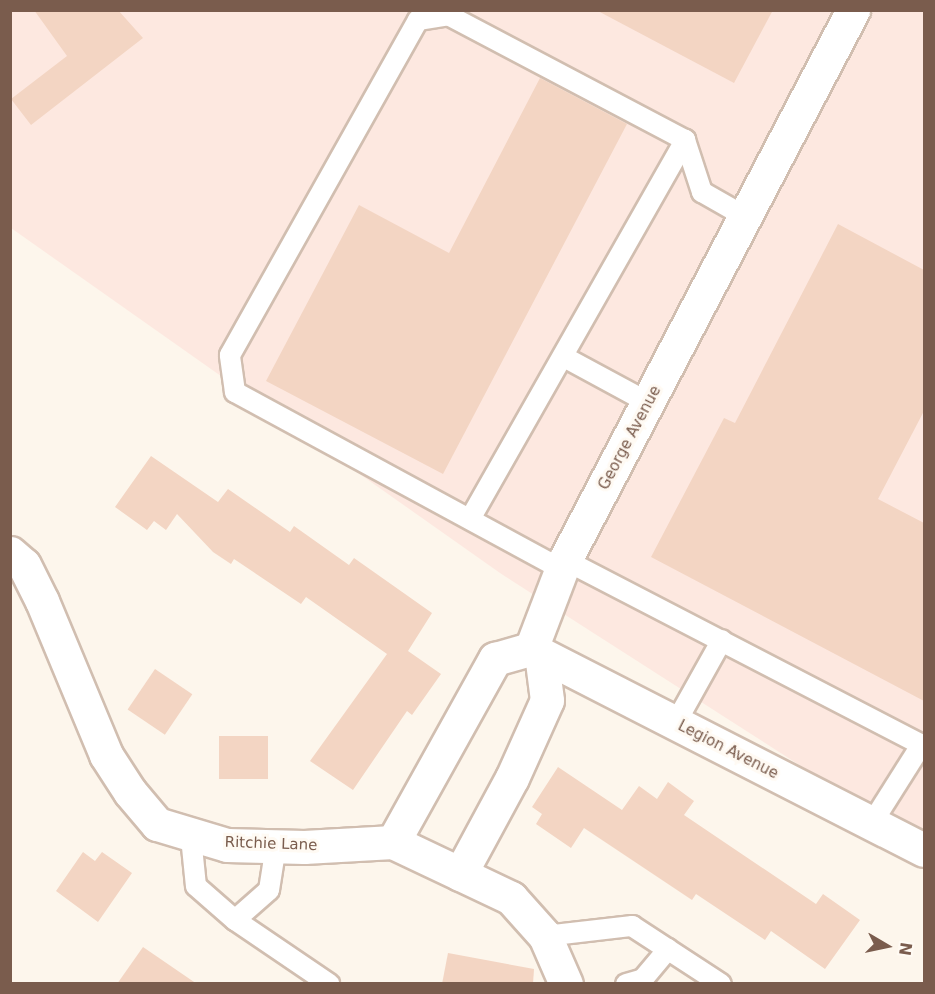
<!DOCTYPE html>
<html>
<head>
<meta charset="utf-8">
<style>
  body { margin:0 }
  #map { position:relative; width:935px; height:994px; overflow:hidden; background:#fdf6ec; font-family:"DejaVu Sans",sans-serif }
  div>[style] { position:absolute }
  .commercial>* { inset:0; background:#fde8e0 }
  .building>* { inset:0; background:#f3d5c3; transform-origin:0 0 }
  .roads { filter:drop-shadow(2px 0 #d1beb0) drop-shadow(-2px 0 #d1beb0) drop-shadow(0 2px #d1beb0) drop-shadow(0 -2px #d1beb0) }
  .lane>* { height:20px; margin:-10px; padding:0 10px; transform-origin:10px; border-radius:10px; background:#fff }
  .street>* { height:33px; margin:-16.5px; padding:0 16.5px; transform-origin:16.5px; border-radius:16.5px; background:#fff }
  span { translate:-50% -50%; white-space:nowrap; text-align:center; line-height:1.15; -webkit-text-stroke:6px #fffaf3; paint-order:stroke }
  .street-label { font-size:15px; color:#7a5c4d }
  .frame { position:absolute; inset:0; border:12px solid #7a5c4d; pointer-events:none }
  .north { position:absolute; left:857px; top:916px; width:60px; height:60px; -webkit-text-stroke:4px #fffaf3; paint-order:stroke; rotate:99deg; font-size:16px; font-weight:700; line-height:24px; text-align:center; color:#7a5c4d }
  .north::after { content:''; display:block; margin:auto; width:21px; height:27px; background:#7a5c4d; clip-path:polygon(50% 0,100% 100%,50% 72%,0 100%) }
</style>
</head>
<body>
<div id="map">
  <div class="commercial">
    <i style="clip-path:polygon(11px 11px,924px 11px,924px 845px,500px 573px,11px 228px)"></i>
  </div>
  <div class="building">
    <i style="clip-path:polygon(34px 10px,118px 10px,143px 38px,31px 125px,11px 99px,67px 56px)"></i>
    <i style="clip-path:polygon(596px 10px,773px 10px,734px 83px)"></i>
    <i style="clip-path:polygon(540px 78px,627px 124px,443px 474px,266px 381px,359px 205px,449px 253px)"></i>
    <i style="clip-path:polygon(838px 224px,924px 270px,924px 411px,878px 499px,924px 523px,924px 701px,651px 557px,724px 418px,735px 423px)"></i>
    <i style="clip-path:polygon(151px 456px,218px 502px,228px 489px,290px 532px,294px 526px,349px 565px,354px 558px,432px 613px,408px 651px,441px 674px,412px 715px,407px 711px,353px 790px,310px 761px,387px 654px,306px 597px,301px 604px,234px 559px,231px 564px,213px 552px,177px 514px,166px 530px,154px 521px,147px 530px,115px 507px)"></i>
    <i style="left:155px;top:669px;width:45px;height:49px;rotate:34deg"></i>
    <i style="left:219px;top:736px;width:49px;height:43px"></i>
    <i style="clip-path:polygon(558px 767px,622px 810px,639px 786px,657px 799px,668px 782px,694px 801px,684px 815px,816px 904px,823px 894px,860px 920px,825px 969px,771px 931px,765px 940px,696px 894px,692px 900px,584px 828px,571px 848px,536px 824px,542px 814px,532px 807px)"></i>
    <i style="clip-path:polygon(83px 852px,95px 861px,102px 852px,132px 873px,98px 922px,56px 891px)"></i>
    <i style="clip-path:polygon(143px 947px,197px 984px,117px 984px)"></i>
    <i style="clip-path:polygon(448px 953px,534px 969px,533px 984px,442px 984px)"></i>
  </div>
  <div class="roads">
    <div class="lane">
      <i style="left:564px;top:357px;width:97px;rotate:28.4deg"></i>
      <i style="left:470px;top:519px;width:436px;rotate:-60.4deg"></i>
      <i style="left:565px;top:560px;width:404px;rotate:27.4deg"></i>
      <i style="left:561px;top:569px;width:371px;rotate:-151.5deg"></i>
      <i style="left:235px;top:392px;width:37px;rotate:-98deg"></i>
      <i style="left:230px;top:355px;width:384px;rotate:-60.7deg"></i>
      <i style="left:418px;top:20px;width:30px;rotate:-9deg"></i>
      <i style="left:448px;top:15px;width:268px;rotate:27.8deg"></i>
      <i style="left:685px;top:140px;width:55px;rotate:71.9deg"></i>
      <i style="left:702px;top:192px;width:51px;rotate:29.6deg"></i>
      <i style="left:675px;top:724px;width:96px;rotate:-60.8deg"></i>
      <i style="left:872px;top:823px;width:93px;rotate:-57.7deg"></i>
      <i style="left:191px;top:837px;width:49px;rotate:84.2deg"></i>
      <i style="left:196px;top:886px;width:52px;rotate:41.1deg"></i>
      <i style="left:235px;top:920px;width:114px;rotate:34.2deg"></i>
      <i style="left:235px;top:920px;width:45px;rotate:-41.4deg"></i>
      <i style="left:269px;top:890px;width:45px;rotate:-81deg"></i>
      <i style="left:545px;top:936px;width:88px;rotate:-6.6deg"></i>
      <i style="left:632px;top:926px;width:106px;rotate:33.1deg"></i>
      <i style="left:626px;top:984px;width:18px;rotate:-16deg"></i>
      <i style="left:643px;top:979px;width:39px;rotate:-50deg"></i>
    </div>
    <div class="street">
      <i style="left:10px;top:553px;width:18px;rotate:41deg"></i>
      <i style="left:24px;top:565px;width:40px;rotate:63.4deg"></i>
      <i style="left:42px;top:601px;width:167px;rotate:67.4deg"></i>
      <i style="left:106px;top:755px;width:44px;rotate:57deg"></i>
      <i style="left:130px;top:792px;width:42px;rotate:49.8deg"></i>
      <i style="left:157px;top:824px;width:73px;rotate:16.7deg"></i>
      <i style="left:227px;top:845px;width:77px;rotate:1.5deg"></i>
      <i style="left:304px;top:847px;width:89px;rotate:-3.2deg"></i>
      <i style="left:393px;top:842px;width:131px;rotate:25.4deg"></i>
      <i style="left:511px;top:898px;width:51px;rotate:48.2deg"></i>
      <i style="left:545px;top:936px;width:52px;rotate:66.4deg"></i>
      <i style="left:531px;top:649px;width:95px;rotate:-69.1deg"></i>
      <i style="left:565px;top:560px;width:621px;rotate:-62.36deg"></i>
      <i style="left:531px;top:649px;width:441px;rotate:27.1deg"></i>
      <i style="left:393px;top:842px;width:210px;rotate:-60.9deg"></i>
      <i style="left:495px;top:659px;width:37px;rotate:-16deg"></i>
      <i style="left:460px;top:874px;width:109px;rotate:-61.6deg"></i>
      <i style="left:512px;top:778px;width:85px;rotate:-65.8deg"></i>
      <i style="left:547px;top:700px;width:46px;rotate:-97.4deg"></i>
    </div>
  </div>
  <div class="street-label">
    <span style="left:630px;top:438px;rotate:-62deg">George Avenue</span>
    <span style="left:728px;top:750px;rotate:27deg">Legion Avenue</span>
    <span style="left:271px;top:844px;rotate:2deg">Ritchie Lane</span>
  </div>
  <div class="frame"></div>
  <div class="north">N</div>
</div>
</body>
</html>
